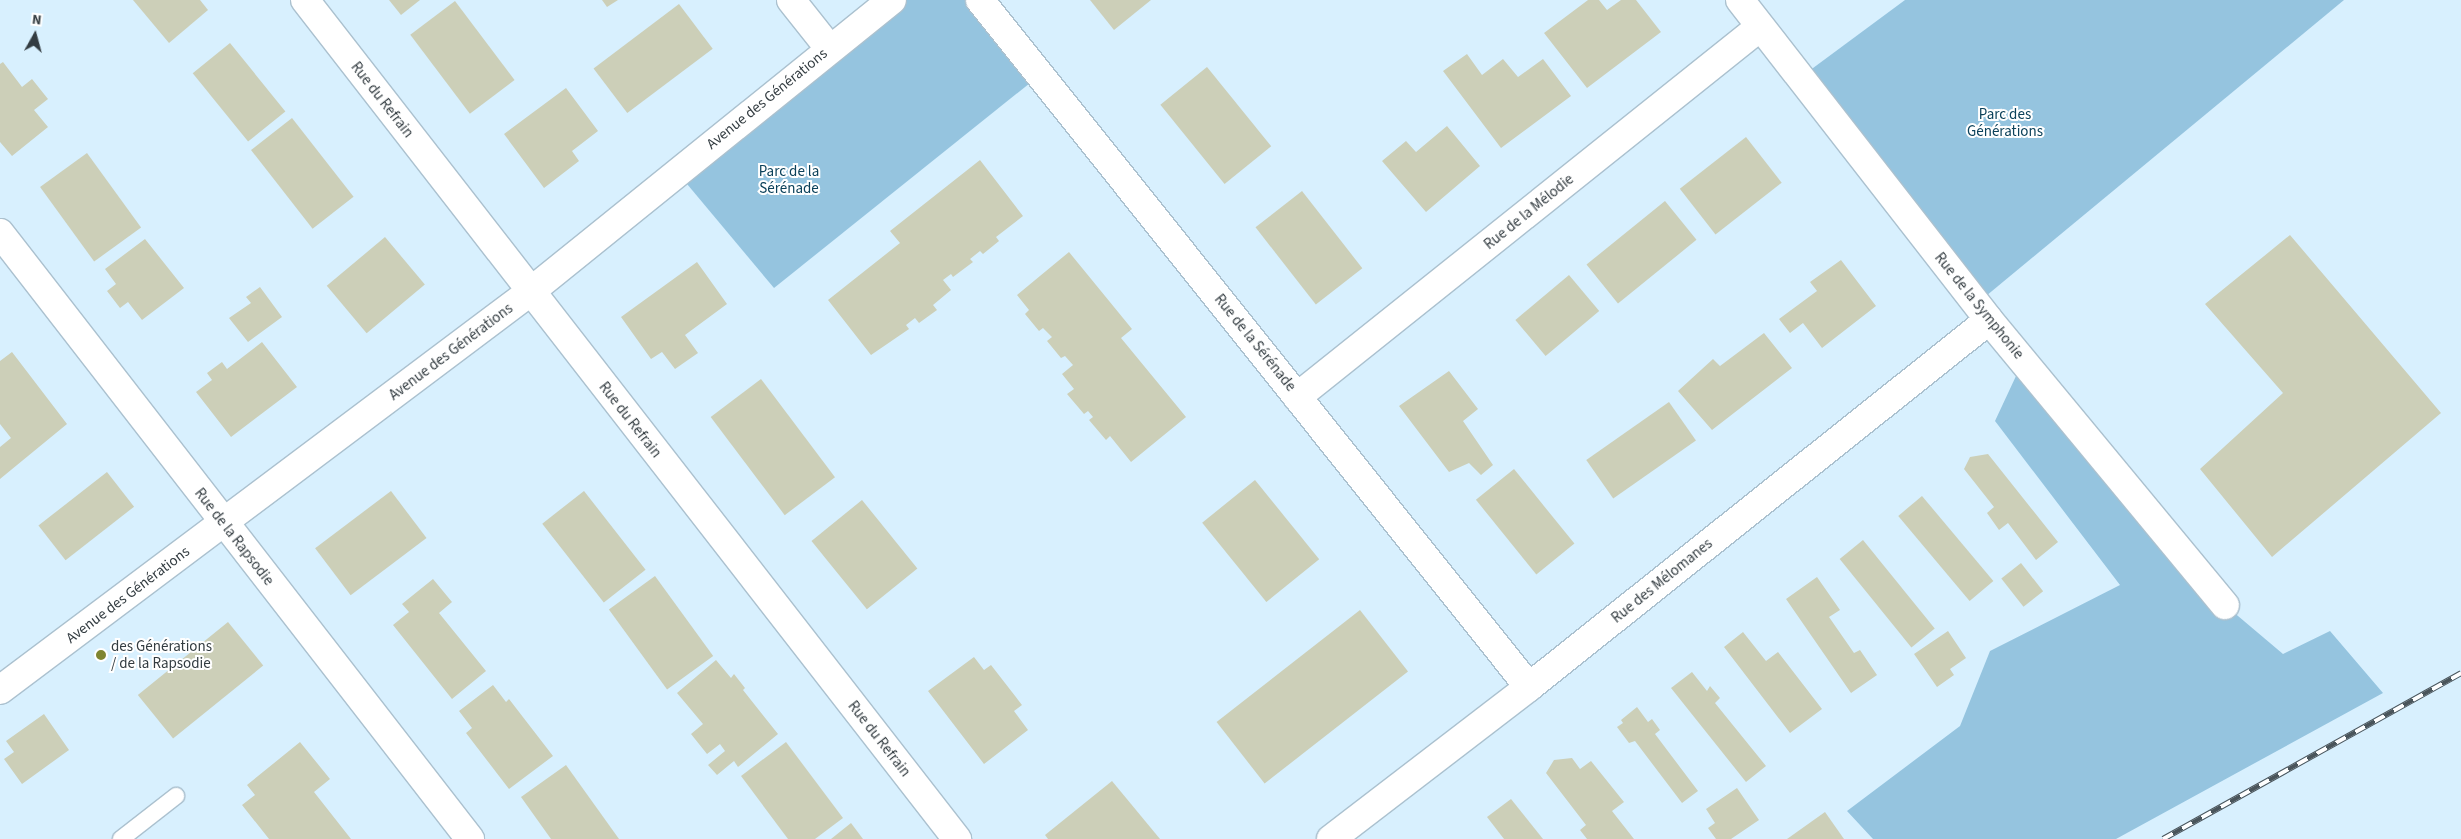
<!DOCTYPE html>
<html>
<head>
<meta charset="utf-8">
<style>
  body { margin:0 }
  #map { position:relative; width:2461px; height:839px; overflow:hidden; background:#d8f0fe; font-family:"Source Sans 3",sans-serif }
  div>[style] { position:absolute }
  .green>* { inset:0; background:#95c4df }
  .building>* { inset:0; background:#cccfb8; transform-origin:0 0 }
  .roads { filter:drop-shadow(1px 0 #abc1cf) drop-shadow(-1px 0 #abc1cf) drop-shadow(0 1px #abc1cf) drop-shadow(0 -1px #abc1cf) }
  .lane>* { height:16px; margin:-8px; padding:0 8px; transform-origin:8px; border-radius:8px; background:#fff }
  .street>* { height:28px; margin:-14px; padding:0 14px; transform-origin:14px; border-radius:14px; background:#fff }
  .rail>* { height:5.5px; margin-top:-2.75px; transform-origin:0; background:repeating-linear-gradient(90deg,#fff 0 11px,#4a555b 0 22px); box-sizing:border-box; border-block:1px solid #4a555b }
  .dots>* { width:14px; height:14px; translate:-50% -50%; box-sizing:border-box; border:2px solid #fff; border-radius:50% }
  span { translate:-50% -50%; white-space:nowrap; text-align:center; line-height:1.15; -webkit-text-stroke:4px #fff; paint-order:stroke }
  .street-label { font-size:15px; color:#333c41 }
  .park-label { font-size:15px; color:#0b415a }
  .poi-label { font-size:15px; color:#333c41 }
  .left { translate:0 -50%; text-align:left }
  .north { position:absolute; left:10px; top:10px; width:50px; height:50px; -webkit-text-stroke:4px #fff; paint-order:stroke; rotate:7deg; font-size:14px; font-weight:700; line-height:20px; text-align:center; color:#333c41 }
  .north::after { content:''; display:block; margin:auto; width:18px; height:22px; background:#333c41; clip-path:polygon(50% 0,100% 100%,50% 72%,0 100%) }
</style>
</head>
<body>
<div id="map">
  <div class="green">
    <i style="clip-path:polygon(894px 0,980px 0,1040px 75px,774px 288px,677px 172px)"></i>
    <i style="clip-path:polygon(1905px 0,2344px 0,1986px 296px,1809px 71px)"></i>
    <i style="clip-path:polygon(2023px 361px,2225px 605px,2283px 654px,2330px 631px,2383px 693px,2116px 839px,1873px 839px,1847px 811px,1960px 726px,1990px 651px,2120px 585px,1995px 421px)"></i>
  </div>
  <div class="building">
    <i style="clip-path:polygon(133px 0,200px 0,208px 10px,169px 43px)"></i>
    <i style="clip-path:polygon(389px 0,420px 0,401px 15px)"></i>
    <i style="clip-path:polygon(602px 0,618px 0,607px 7px)"></i>
    <i style="clip-path:polygon(1090px 0,1151px 0,1114px 30px)"></i>
    <i style="clip-path:polygon(1588px 0,1599px 0,1607px 10px,1621px 0,1636px 0,1661px 32px,1587px 88px,1544px 33px)"></i>
    <i style="left:455px;top:1px;width:99px;height:56px;rotate:53deg"></i>
    <i style="left:679px;top:4px;width:56px;height:107px;rotate:53deg"></i>
    <i style="left:230px;top:43px;width:88px;height:48px;rotate:51deg"></i>
    <i style="clip-path:polygon(1467px 54px,1482px 75px,1503px 59px,1518px 77px,1543px 59px,1571px 96px,1501px 148px,1443px 71px)"></i>
    <i style="clip-path:polygon(3px 62px,22px 87px,32px 79px,48px 99px,34px 110px,48px 127px,12px 156px,0 142px,0 64px)"></i>
    <i style="left:1207px;top:67px;width:102px;height:60px;rotate:51deg"></i>
    <i style="clip-path:polygon(566px 88px,598px 131px,572px 151px,579px 161px,544px 188px,504px 134px)"></i>
    <i style="left:292px;top:118px;width:100px;height:52px;rotate:52deg"></i>
    <i style="clip-path:polygon(1447px 126px,1480px 166px,1426px 212px,1382px 161px,1406px 141px,1416px 152px)"></i>
    <i style="left:1746px;top:137px;width:58px;height:84px;rotate:52deg"></i>
    <i style="left:87px;top:153px;width:92px;height:58px;rotate:54deg"></i>
    <i style="clip-path:polygon(980px 160px,1023px 216px,996px 237px,999px 241px,983px 254px,980px 251px,970px 259px,973px 262px,953px 277px,951px 274px,943px 280px,951px 290px,933px 305px,937px 310px,919px 323px,915px 318px,906px 325px,909px 329px,871px 355px,828px 300px,900px 243px,890px 231px)"></i>
    <i style="left:1302px;top:191px;width:98px;height:59px;rotate:52deg"></i>
    <i style="left:1665px;top:201px;width:50px;height:101px;rotate:51deg"></i>
    <i style="clip-path:polygon(2290px 235px,2441px 413px,2272px 557px,2200px 469px,2283px 393px,2205px 304px)"></i>
    <i style="left:385px;top:237px;width:62px;height:76px;rotate:50deg"></i>
    <i style="clip-path:polygon(145px 239px,184px 288px,142px 320px,128px 302px,120px 308px,107px 291px,116px 284px,105px 269px)"></i>
    <i style="clip-path:polygon(1069px 252px,1132px 329px,1121px 338px,1186px 417px,1131px 462px,1110px 436px,1106px 440px,1089px 420px,1093px 417px,1088px 411px,1084px 414px,1067px 394px,1074px 389px,1062px 374px,1073px 365px,1065px 356px,1061px 358px,1047px 341px,1052px 337px,1043px 328px,1039px 331px,1025px 314px,1029px 310px,1017px 295px)"></i>
    <i style="clip-path:polygon(1841px 260px,1876px 306px,1822px 348px,1803px 323px,1790px 333px,1779px 319px,1817px 291px,1810px 282px)"></i>
    <i style="clip-path:polygon(697px 262px,727px 304px,685px 335px,698px 353px,675px 369px,662px 352px,651px 359px,621px 317px)"></i>
    <i style="left:1569px;top:275px;width:47px;height:70px;rotate:50deg"></i>
    <i style="clip-path:polygon(260px 287px,282px 317px,248px 342px,229px 318px,251px 303px,246px 297px)"></i>
    <i style="clip-path:polygon(1764px 333px,1792px 368px,1712px 430px,1678px 391px,1713px 359px,1720px 366px)"></i>
    <i style="clip-path:polygon(262px 342px,297px 387px,231px 437px,196px 392px,212px 380px,207px 373px,222px 362px,227px 369px)"></i>
    <i style="clip-path:polygon(12px 352px,67px 424px,0 479px,0 447px,11px 438px,0 424px,0 361px)"></i>
    <i style="clip-path:polygon(1449px 371px,1478px 409px,1463px 421px,1493px 465px,1481px 475px,1469px 463px,1449px 472px,1399px 406px)"></i>
    <i style="left:761px;top:379px;width:123px;height:63px;rotate:53deg"></i>
    <i style="left:1669px;top:402px;width:47px;height:101px;rotate:55deg"></i>
    <i style="clip-path:polygon(1988px 454px,2058px 542px,2036px 560px,2008px 523px,1999px 530px,1987px 513px,1994px 507px,1964px 469px,1970px 457px)"></i>
    <i style="left:1514px;top:469px;width:96px;height:49px;rotate:51deg"></i>
    <i style="left:107px;top:472px;width:44px;height:87px;rotate:52deg"></i>
    <i style="left:1255px;top:480px;width:102px;height:68px;rotate:51deg"></i>
    <i style="left:391px;top:491px;width:59px;height:95px;rotate:53deg"></i>
    <i style="left:584px;top:491px;width:100px;height:53px;rotate:52deg"></i>
    <i style="left:1922px;top:496px;width:111px;height:31px;rotate:50deg"></i>
    <i style="left:862px;top:500px;width:88px;height:65px;rotate:51deg"></i>
    <i style="left:1863px;top:540px;width:114px;height:30px;rotate:51deg"></i>
    <i style="left:2021px;top:563px;width:36px;height:25px;rotate:52deg"></i>
    <i style="left:655px;top:576px;width:99px;height:57px;rotate:54deg"></i>
    <i style="clip-path:polygon(1817px 577px,1840px 610px,1829px 617px,1854px 653px,1860px 650px,1877px 675px,1851px 693px,1786px 599px)"></i>
    <i style="clip-path:polygon(433px 579px,452px 602px,439px 613px,486px 671px,452px 699px,393px 625px,409px 612px,402px 604px)"></i>
    <i style="left:1360px;top:610px;width:78px;height:182px;rotate:52deg"></i>
    <i style="left:228px;top:622px;width:56px;height:116px;rotate:51deg"></i>
    <i style="clip-path:polygon(1948px 631px,1966px 658px,1950px 669px,1954px 675px,1937px 687px,1914px 654px)"></i>
    <i style="clip-path:polygon(1743px 632px,1766px 661px,1778px 652px,1822px 709px,1790px 733px,1724px 647px)"></i>
    <i style="clip-path:polygon(974px 657px,984px 670px,991px 665px,1022px 705px,1014px 711px,1028px 730px,984px 764px,928px 691px)"></i>
    <i style="clip-path:polygon(716px 660px,731px 678px,734px 674px,745px 688px,743px 690px,778px 734px,738px 767px,734px 761px,717px 775px,708px 765px,725px 751px,720px 744px,707px 754px,691px 734px,703px 724px,677px 693px)"></i>
    <i style="clip-path:polygon(1692px 672px,1707px 691px,1710px 686px,1720px 698px,1715px 703px,1766px 766px,1746px 782px,1671px 688px)"></i>
    <i style="clip-path:polygon(493px 685px,506px 702px,509px 699px,553px 756px,509px 789px,466px 733px,472px 728px,459px 711px)"></i>
    <i style="clip-path:polygon(1637px 707px,1648px 722px,1652px 719px,1660px 730px,1655px 734px,1698px 791px,1682px 803px,1635px 741px,1629px 743px,1617px 727px,1623px 723px,1621px 720px)"></i>
    <i style="clip-path:polygon(44px 714px,69px 750px,22px 784px,4px 759px,14px 752px,6px 741px)"></i>
    <i style="clip-path:polygon(300px 742px,330px 779px,314px 792px,351px 839px,269px 839px,242px 805px,255px 795px,247px 785px)"></i>
    <i style="clip-path:polygon(786px 742px,843px 818px,815px 839px,788px 839px,741px 776px)"></i>
    <i style="clip-path:polygon(1572px 758px,1580px 769px,1591px 761px,1624px 802px,1612px 811px,1634px 839px,1587px 839px,1580px 830px,1586px 825px,1546px 773px,1554px 760px)"></i>
    <i style="clip-path:polygon(566px 765px,619px 839px,551px 839px,521px 797px)"></i>
    <i style="clip-path:polygon(1112px 781px,1160px 839px,1048px 839px,1045px 835px)"></i>
    <i style="clip-path:polygon(1737px 788px,1759px 820px,1731px 839px,1716px 839px,1708px 828px,1715px 823px,1706px 809px)"></i>
    <i style="clip-path:polygon(1511px 799px,1543px 839px,1504px 839px,1487px 817px)"></i>
    <i style="clip-path:polygon(1825px 812px,1844px 839px,1787px 839px)"></i>
    <i style="clip-path:polygon(851px 823px,863px 839px,831px 839px)"></i>
  </div>
  <div class="roads">
    <div class="lane">
      <i style="left:121px;top:839px;width:70px;rotate:-38deg"></i>
    </div>
    <div class="street">
      <i style="left:305px;top:0;width:1063px;rotate:52.15deg"></i>
      <i style="left:791px;top:0;width:61px;rotate:51.6deg"></i>
      <i style="left:980px;top:0;width:879px;rotate:51.37deg"></i>
      <i style="left:1740px;top:0;width:405px;rotate:52.1deg"></i>
      <i style="left:1989px;top:320px;width:370px;rotate:50.4deg"></i>
      <i style="left:0;top:233px;width:767px;rotate:52.2deg"></i>
      <i style="left:1297px;top:397px;width:593px;rotate:-38.63deg"></i>
      <i style="left:0;top:690px;width:663px;rotate:-36.9deg"></i>
      <i style="left:530px;top:292px;width:465px;rotate:-38.9deg"></i>
      <i style="left:1331px;top:839px;width:250px;rotate:-37.5deg"></i>
      <i style="left:1529px;top:687px;width:588px;rotate:-38.58deg"></i>
    </div>
  </div>
  <div class="rail">
    <i style="left:2163px;top:839px;width:341px;rotate:-29.1deg"></i>
  </div>
  <div class="dots">
    <i style="left:101px;top:655px;background:#7f8530"></i>
  </div>
  <div class="street-label">
    <span style="left:767px;top:99px;rotate:-39deg">Avenue des Générations</span>
    <span style="left:382px;top:100px;rotate:52deg">Rue du Refrain</span>
    <span style="left:1529px;top:212px;rotate:-39deg">Rue de la Mélodie</span>
    <span style="left:1979px;top:306px;rotate:51deg">Rue de la Symphonie</span>
    <span style="left:1255px;top:343px;rotate:51deg">Rue de la Sérénade</span>
    <span style="left:451px;top:352px;rotate:-37deg">Avenue des Générations</span>
    <span style="left:630px;top:420px;rotate:52deg">Rue du Refrain</span>
    <span style="left:234px;top:537px;rotate:52deg">Rue de la Rapsodie</span>
    <span style="left:1662px;top:581px;rotate:-39deg">Rue des Mélomanes</span>
    <span style="left:128px;top:595px;rotate:-37deg">Avenue des Générations</span>
    <span style="left:879px;top:739px;rotate:52deg">Rue du Refrain</span>
  </div>
  <div class="park-label">
    <span style="left:2005px;top:123px">Parc des<br>Générations</span>
    <span style="left:789px;top:180px">Parc de la<br>Sérénade</span>
  </div>
  <div class="poi-label">
    <span class="left" style="left:111px;top:655px">des Générations<br>/ de la Rapsodie</span>
  </div>
  <div class="north">N</div>
</div>
</body>
</html>
